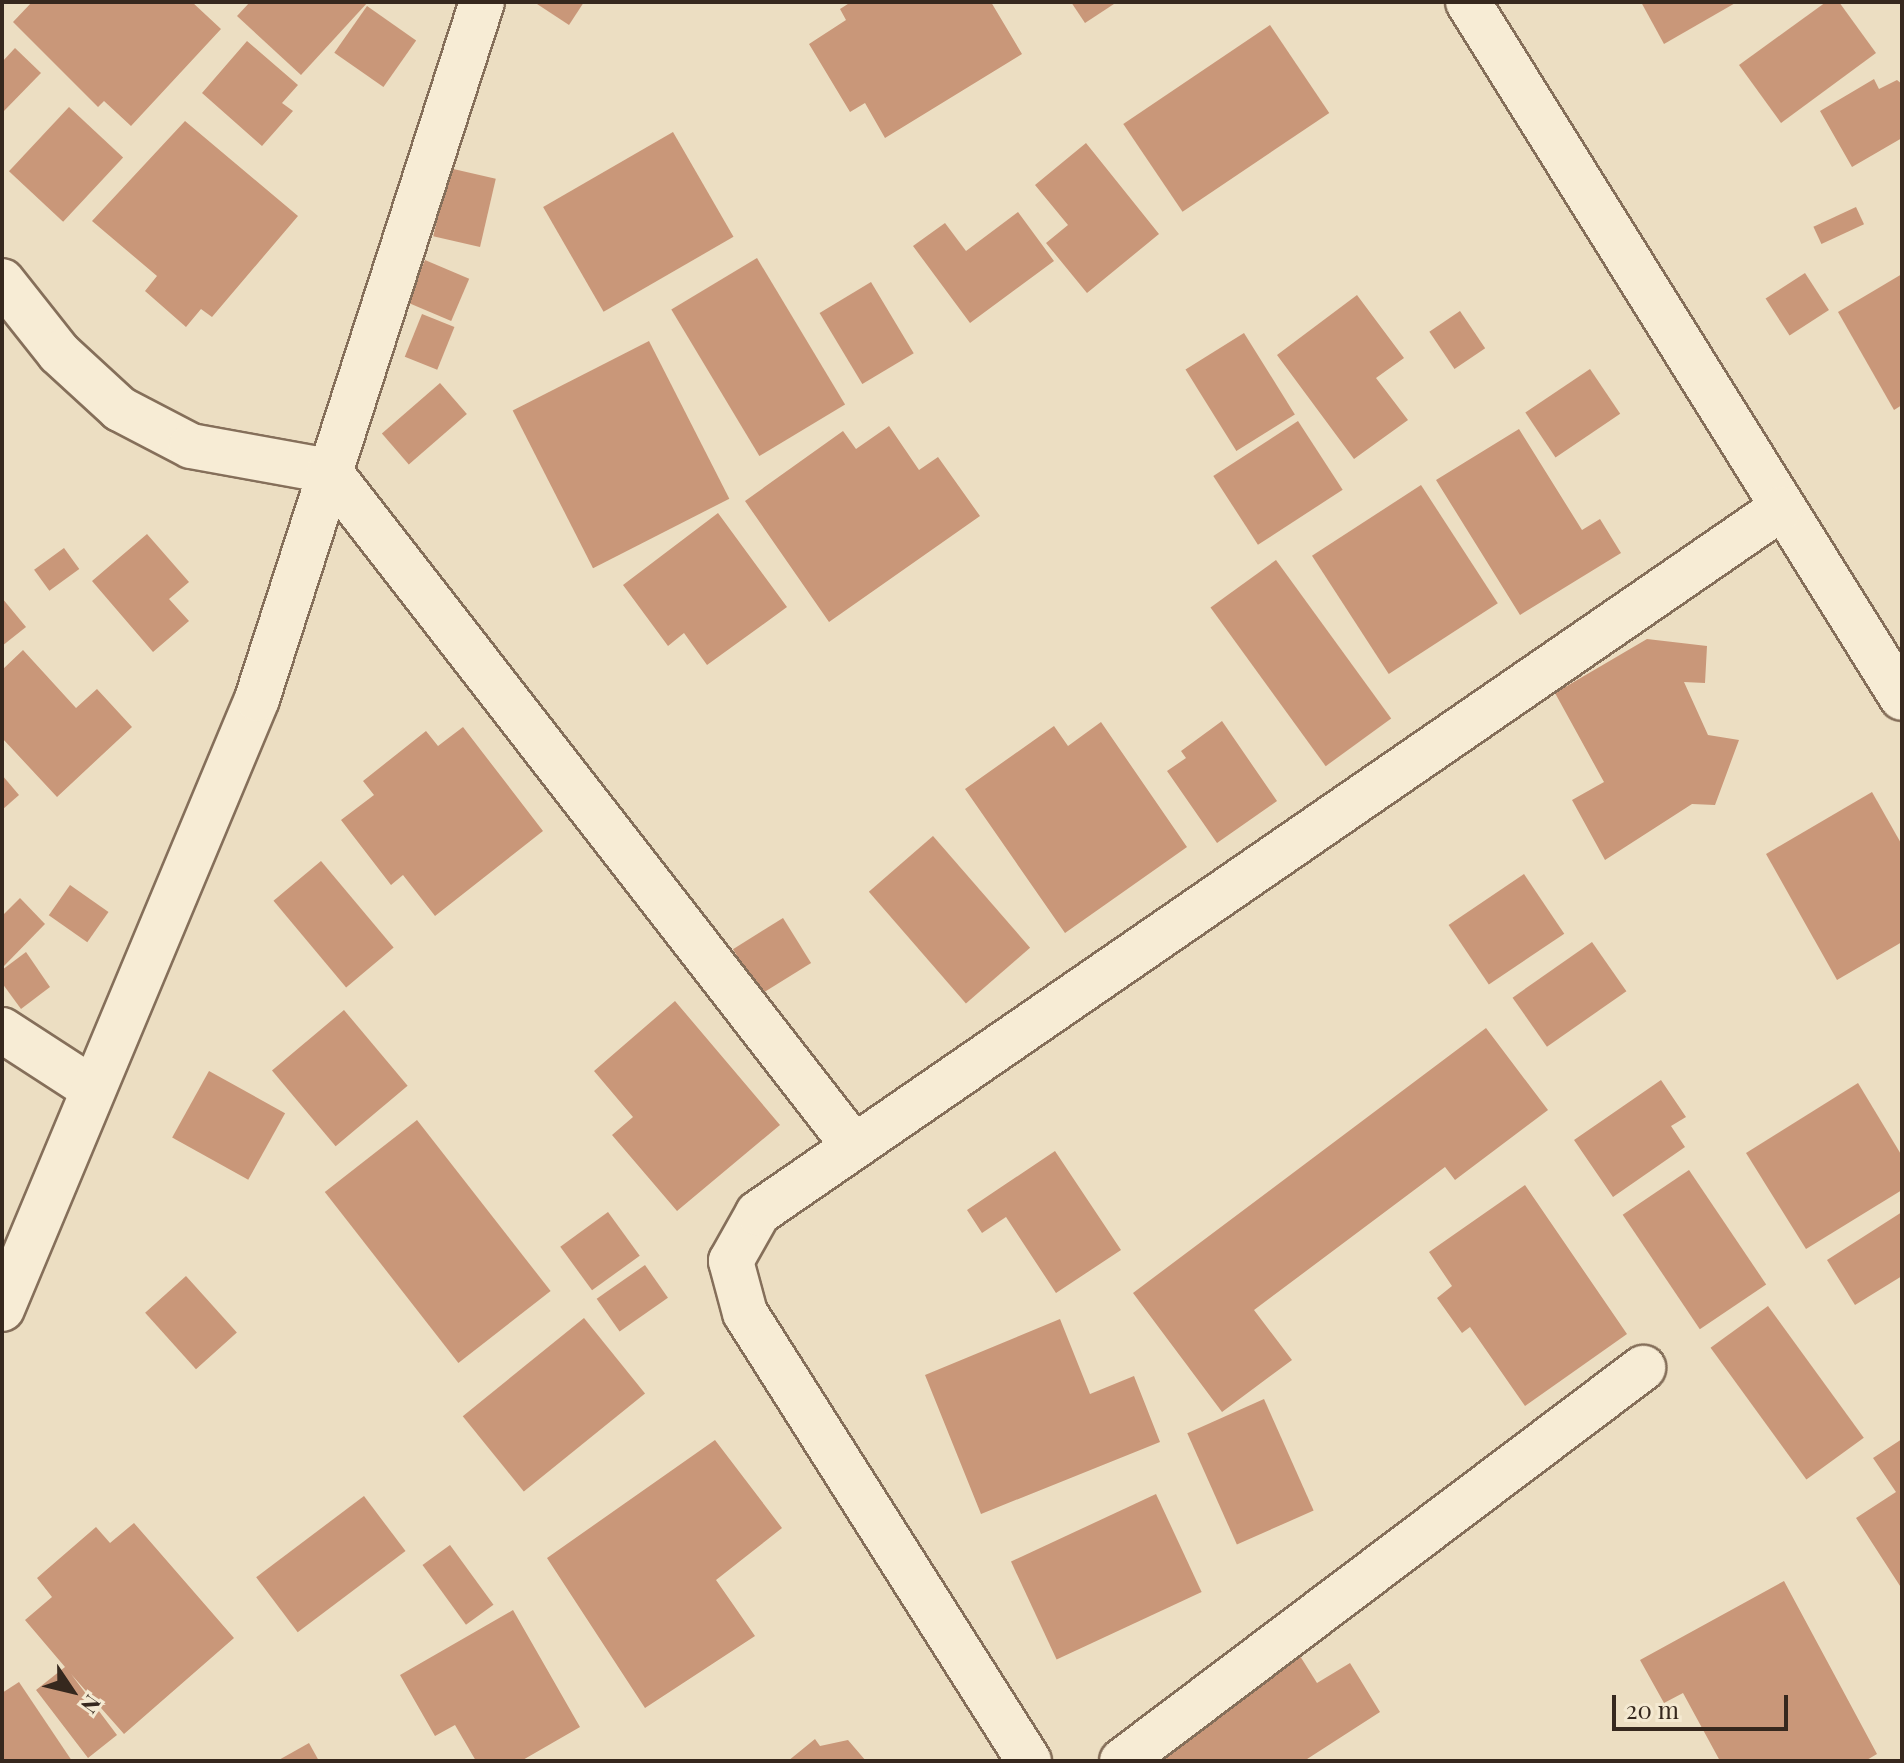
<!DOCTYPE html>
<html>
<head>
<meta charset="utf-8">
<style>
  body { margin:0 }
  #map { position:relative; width:1904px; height:1763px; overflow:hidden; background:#ecdec2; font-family:"Playfair Display",serif }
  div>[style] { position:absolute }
  .building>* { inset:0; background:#c99779; transform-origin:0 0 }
  .roads { filter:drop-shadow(2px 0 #856f5a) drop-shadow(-2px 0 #856f5a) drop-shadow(0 2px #856f5a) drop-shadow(0 -2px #856f5a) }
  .street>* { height:44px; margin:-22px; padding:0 22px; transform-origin:22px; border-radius:22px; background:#f7ecd5 }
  span { translate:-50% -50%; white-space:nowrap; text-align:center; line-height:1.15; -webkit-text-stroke:6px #f4e9d1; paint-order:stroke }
  .frame { position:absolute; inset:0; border:4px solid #36281e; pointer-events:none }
  .north { position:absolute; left:32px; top:1651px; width:80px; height:80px; -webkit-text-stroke:6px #f4e9d1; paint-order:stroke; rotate:125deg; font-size:22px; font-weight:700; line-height:32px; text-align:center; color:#36281e }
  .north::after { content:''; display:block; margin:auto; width:28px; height:36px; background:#36281e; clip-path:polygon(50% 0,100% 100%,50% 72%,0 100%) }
  .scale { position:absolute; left:1612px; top:1695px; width:176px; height:36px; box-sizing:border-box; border:4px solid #36281e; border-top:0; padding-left:10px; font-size:24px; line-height:28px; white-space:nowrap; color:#36281e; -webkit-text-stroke:6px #f4e9d1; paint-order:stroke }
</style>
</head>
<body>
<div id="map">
  <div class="building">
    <i style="clip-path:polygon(32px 2px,192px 2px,221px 29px,131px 126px,104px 101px,98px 107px,13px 22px)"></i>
    <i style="clip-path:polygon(250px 2px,368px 2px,301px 75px,237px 16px)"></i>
    <i style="clip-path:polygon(534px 2px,584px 2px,569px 25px)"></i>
    <i style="clip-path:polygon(851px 2px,991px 2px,1022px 54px,885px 138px,865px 103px,850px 112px,809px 44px,846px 20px,840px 9px)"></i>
    <i style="clip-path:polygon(1071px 2px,1117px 2px,1085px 23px)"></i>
    <i style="clip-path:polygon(1641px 2px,1737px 2px,1664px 44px)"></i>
    <i style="clip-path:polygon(1826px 2px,1839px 2px,1876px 53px,1781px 123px,1739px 65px)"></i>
    <i style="left:367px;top:6px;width:60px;height:57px;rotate:35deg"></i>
    <i style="left:1270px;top:25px;width:106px;height:177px;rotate:56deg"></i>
    <i style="clip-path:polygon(247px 41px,298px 85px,282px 103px,293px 111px,262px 146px,202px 93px)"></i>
    <i style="clip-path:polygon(15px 48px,41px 73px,2px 113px,2px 62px)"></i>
    <i style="clip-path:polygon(1874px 79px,1879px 89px,1897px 80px,1902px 84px,1902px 138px,1852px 167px,1820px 111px)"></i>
    <i style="left:69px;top:107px;width:74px;height:88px;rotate:43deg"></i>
    <i style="clip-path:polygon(185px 121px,298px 216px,212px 317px,201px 309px,186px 327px,145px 291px,157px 276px,92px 221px)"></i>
    <i style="left:673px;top:132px;width:121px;height:150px;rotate:60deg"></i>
    <i style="clip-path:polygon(1086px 143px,1159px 234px,1087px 293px,1046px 243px,1068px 225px,1035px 185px)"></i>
    <i style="left:449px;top:168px;width:48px;height:70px;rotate:13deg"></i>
    <i style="left:1856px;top:207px;width:19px;height:47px;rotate:65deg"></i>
    <i style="clip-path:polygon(1018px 212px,1054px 261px,970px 323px,913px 246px,945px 223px,966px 251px)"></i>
    <i style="left:757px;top:258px;width:171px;height:100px;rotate:59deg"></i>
    <i style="left:425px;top:260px;width:48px;height:46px;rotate:23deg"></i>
    <i style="left:1805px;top:273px;width:44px;height:47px;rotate:57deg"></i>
    <i style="clip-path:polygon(1902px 274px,1902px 405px,1894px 410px,1838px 312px)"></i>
    <i style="left:871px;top:282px;width:83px;height:60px;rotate:59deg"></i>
    <i style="clip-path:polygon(1357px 295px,1404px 358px,1376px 378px,1408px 420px,1354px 459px,1277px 355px)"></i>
    <i style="left:1460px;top:311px;width:45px;height:37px;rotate:56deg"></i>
    <i style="left:422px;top:314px;width:35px;height:46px;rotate:22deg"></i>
    <i style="left:1244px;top:333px;width:96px;height:69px;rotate:58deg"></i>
    <i style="left:649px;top:341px;width:177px;height:153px;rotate:63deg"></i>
    <i style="left:1590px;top:369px;width:54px;height:78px;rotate:56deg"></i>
    <i style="left:440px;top:383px;width:41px;height:77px;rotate:49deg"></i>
    <i style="left:1298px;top:421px;width:82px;height:101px;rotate:57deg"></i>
    <i style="clip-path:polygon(889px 426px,919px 470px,938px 457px,980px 516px,829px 622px,745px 501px,843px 431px,856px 449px)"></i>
    <i style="clip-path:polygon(1519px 429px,1582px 530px,1600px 519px,1621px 553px,1520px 615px,1436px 480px)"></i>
    <i style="left:1421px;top:485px;width:141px;height:130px;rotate:57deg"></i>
    <i style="clip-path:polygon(718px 513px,787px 607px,707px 665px,684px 633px,668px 646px,623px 585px)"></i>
    <i style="clip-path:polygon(147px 534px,189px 582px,169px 599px,189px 621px,153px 652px,92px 581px)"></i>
    <i style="left:64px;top:548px;width:26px;height:37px;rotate:54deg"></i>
    <i style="left:1276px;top:560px;width:196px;height:81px;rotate:54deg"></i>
    <i style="clip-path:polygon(2px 598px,26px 627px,2px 646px)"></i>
    <i style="clip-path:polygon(1647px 639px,1707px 646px,1705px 683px,1684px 682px,1708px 735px,1739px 740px,1715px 805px,1692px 804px,1605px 860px,1572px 800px,1604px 782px,1555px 693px)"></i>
    <i style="clip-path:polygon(23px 650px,76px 708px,97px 689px,132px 727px,57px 797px,2px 738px,2px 670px)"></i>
    <i style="clip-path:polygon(1222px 721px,1277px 801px,1217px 843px,1167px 771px,1186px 758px,1181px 751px)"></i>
    <i style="clip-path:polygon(1101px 722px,1187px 847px,1065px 933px,965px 789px,1054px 726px,1068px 746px)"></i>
    <i style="clip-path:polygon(463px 727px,543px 831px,435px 916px,403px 875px,391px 885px,341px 820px,374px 795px,363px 781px,426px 731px,438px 746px)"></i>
    <i style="clip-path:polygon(2px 775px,19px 795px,2px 810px)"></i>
    <i style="clip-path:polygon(1872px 792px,1902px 845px,1902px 942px,1837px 980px,1766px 854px)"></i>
    <i style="left:933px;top:836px;width:148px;height:85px;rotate:49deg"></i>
    <i style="left:321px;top:861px;width:113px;height:62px;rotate:50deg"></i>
    <i style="left:1524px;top:874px;width:72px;height:91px;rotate:56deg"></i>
    <i style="left:70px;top:885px;width:47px;height:37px;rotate:35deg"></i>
    <i style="clip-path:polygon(20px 898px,45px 924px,4px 966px,2px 916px)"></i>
    <i style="left:783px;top:918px;width:53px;height:59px;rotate:58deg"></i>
    <i style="left:1592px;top:942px;width:60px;height:97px;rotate:55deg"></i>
    <i style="clip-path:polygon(26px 952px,50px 987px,21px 1009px,2px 983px,2px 970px)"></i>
    <i style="clip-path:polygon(675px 1001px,780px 1125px,677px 1211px,612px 1135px,633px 1117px,594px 1071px)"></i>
    <i style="left:344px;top:1010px;width:99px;height:94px;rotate:50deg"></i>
    <i style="clip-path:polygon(1486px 1028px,1548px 1110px,1455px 1180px,1445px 1167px,1254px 1310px,1292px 1360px,1222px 1412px,1133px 1293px)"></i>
    <i style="left:209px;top:1071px;width:87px;height:76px;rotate:29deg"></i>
    <i style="clip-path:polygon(1661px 1080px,1686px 1117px,1671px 1126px,1685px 1147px,1613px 1197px,1574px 1140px)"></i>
    <i style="clip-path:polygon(1858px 1083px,1902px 1156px,1902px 1190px,1806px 1249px,1746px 1153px)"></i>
    <i style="left:417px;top:1120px;width:217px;height:117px;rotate:52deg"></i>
    <i style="clip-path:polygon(1055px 1151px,1121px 1250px,1056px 1293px,1006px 1217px,982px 1233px,967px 1210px)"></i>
    <i style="left:1689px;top:1170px;width:138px;height:80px;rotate:56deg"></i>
    <i style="clip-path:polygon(1525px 1185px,1627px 1334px,1525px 1406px,1470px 1327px,1462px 1333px,1437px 1298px,1452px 1286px,1429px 1252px)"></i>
    <i style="left:608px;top:1212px;width:54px;height:59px;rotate:54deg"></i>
    <i style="clip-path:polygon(1902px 1212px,1902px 1276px,1855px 1305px,1827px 1260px)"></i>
    <i style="left:645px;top:1265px;width:40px;height:59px;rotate:55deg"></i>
    <i style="left:186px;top:1276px;width:76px;height:55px;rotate:48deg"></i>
    <i style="left:1768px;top:1306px;width:163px;height:71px;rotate:54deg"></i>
    <i style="left:584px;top:1318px;width:97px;height:156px;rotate:51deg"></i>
    <i style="clip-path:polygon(1060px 1319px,1090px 1394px,1134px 1376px,1160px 1442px,981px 1514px,925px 1375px)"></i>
    <i style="left:1264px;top:1399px;width:122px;height:84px;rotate:66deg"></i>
    <i style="clip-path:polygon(1902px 1439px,1902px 1589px,1856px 1518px,1896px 1492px,1873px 1458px)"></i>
    <i style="clip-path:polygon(715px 1440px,782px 1528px,716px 1580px,755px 1636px,645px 1708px,547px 1558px)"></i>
    <i style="left:1156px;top:1494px;width:108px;height:160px;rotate:65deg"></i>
    <i style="left:364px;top:1496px;width:69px;height:135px;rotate:53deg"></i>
    <i style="clip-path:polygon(134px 1523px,234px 1638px,124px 1734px,71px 1674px,117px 1735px,88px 1758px,36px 1690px,65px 1667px,25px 1620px,52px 1597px,37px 1578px,96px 1527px,110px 1543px)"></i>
    <i style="left:450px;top:1545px;width:74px;height:34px;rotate:54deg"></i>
    <i style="clip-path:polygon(1784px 1581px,1877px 1754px,1865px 1761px,1720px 1761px,1683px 1693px,1664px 1703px,1640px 1660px)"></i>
    <i style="clip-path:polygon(513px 1610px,580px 1727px,521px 1761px,476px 1761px,455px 1725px,435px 1736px,400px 1675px)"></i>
    <i style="clip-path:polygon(1300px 1656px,1317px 1683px,1350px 1663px,1380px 1712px,1304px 1761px,1135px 1761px)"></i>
    <i style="clip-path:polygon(19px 1682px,72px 1761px,2px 1761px,2px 1693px)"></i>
    <i style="clip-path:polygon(815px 1739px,820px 1746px,848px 1740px,866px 1761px,788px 1761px)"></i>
    <i style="clip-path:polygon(309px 1743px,319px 1761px,277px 1761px)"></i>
  </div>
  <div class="roads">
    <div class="street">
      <i style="left:1468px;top:2px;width:820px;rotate:58.05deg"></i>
      <i style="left:2px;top:281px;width:92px;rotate:51.6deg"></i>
      <i style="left:59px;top:353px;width:83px;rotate:42.6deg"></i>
      <i style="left:120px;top:409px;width:80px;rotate:27.5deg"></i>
      <i style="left:191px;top:446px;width:140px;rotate:10.3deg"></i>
      <i style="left:329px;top:471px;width:854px;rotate:52.14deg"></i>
      <i style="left:2px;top:1030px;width:108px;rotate:33deg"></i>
      <i style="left:2px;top:1309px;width:661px;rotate:-67.31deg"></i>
      <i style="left:257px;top:699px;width:732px;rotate:-72.11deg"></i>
      <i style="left:1029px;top:1761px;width:530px;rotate:-122.37deg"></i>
      <i style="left:745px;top:1313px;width:54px;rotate:-105.1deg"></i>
      <i style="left:731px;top:1261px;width:55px;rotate:-60.6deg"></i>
      <i style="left:758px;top:1213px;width:1241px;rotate:-34.56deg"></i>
      <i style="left:1122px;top:1761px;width:653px;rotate:-37.03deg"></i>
    </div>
  </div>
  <div class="frame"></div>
  <div class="north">N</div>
  <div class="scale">20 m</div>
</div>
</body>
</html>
